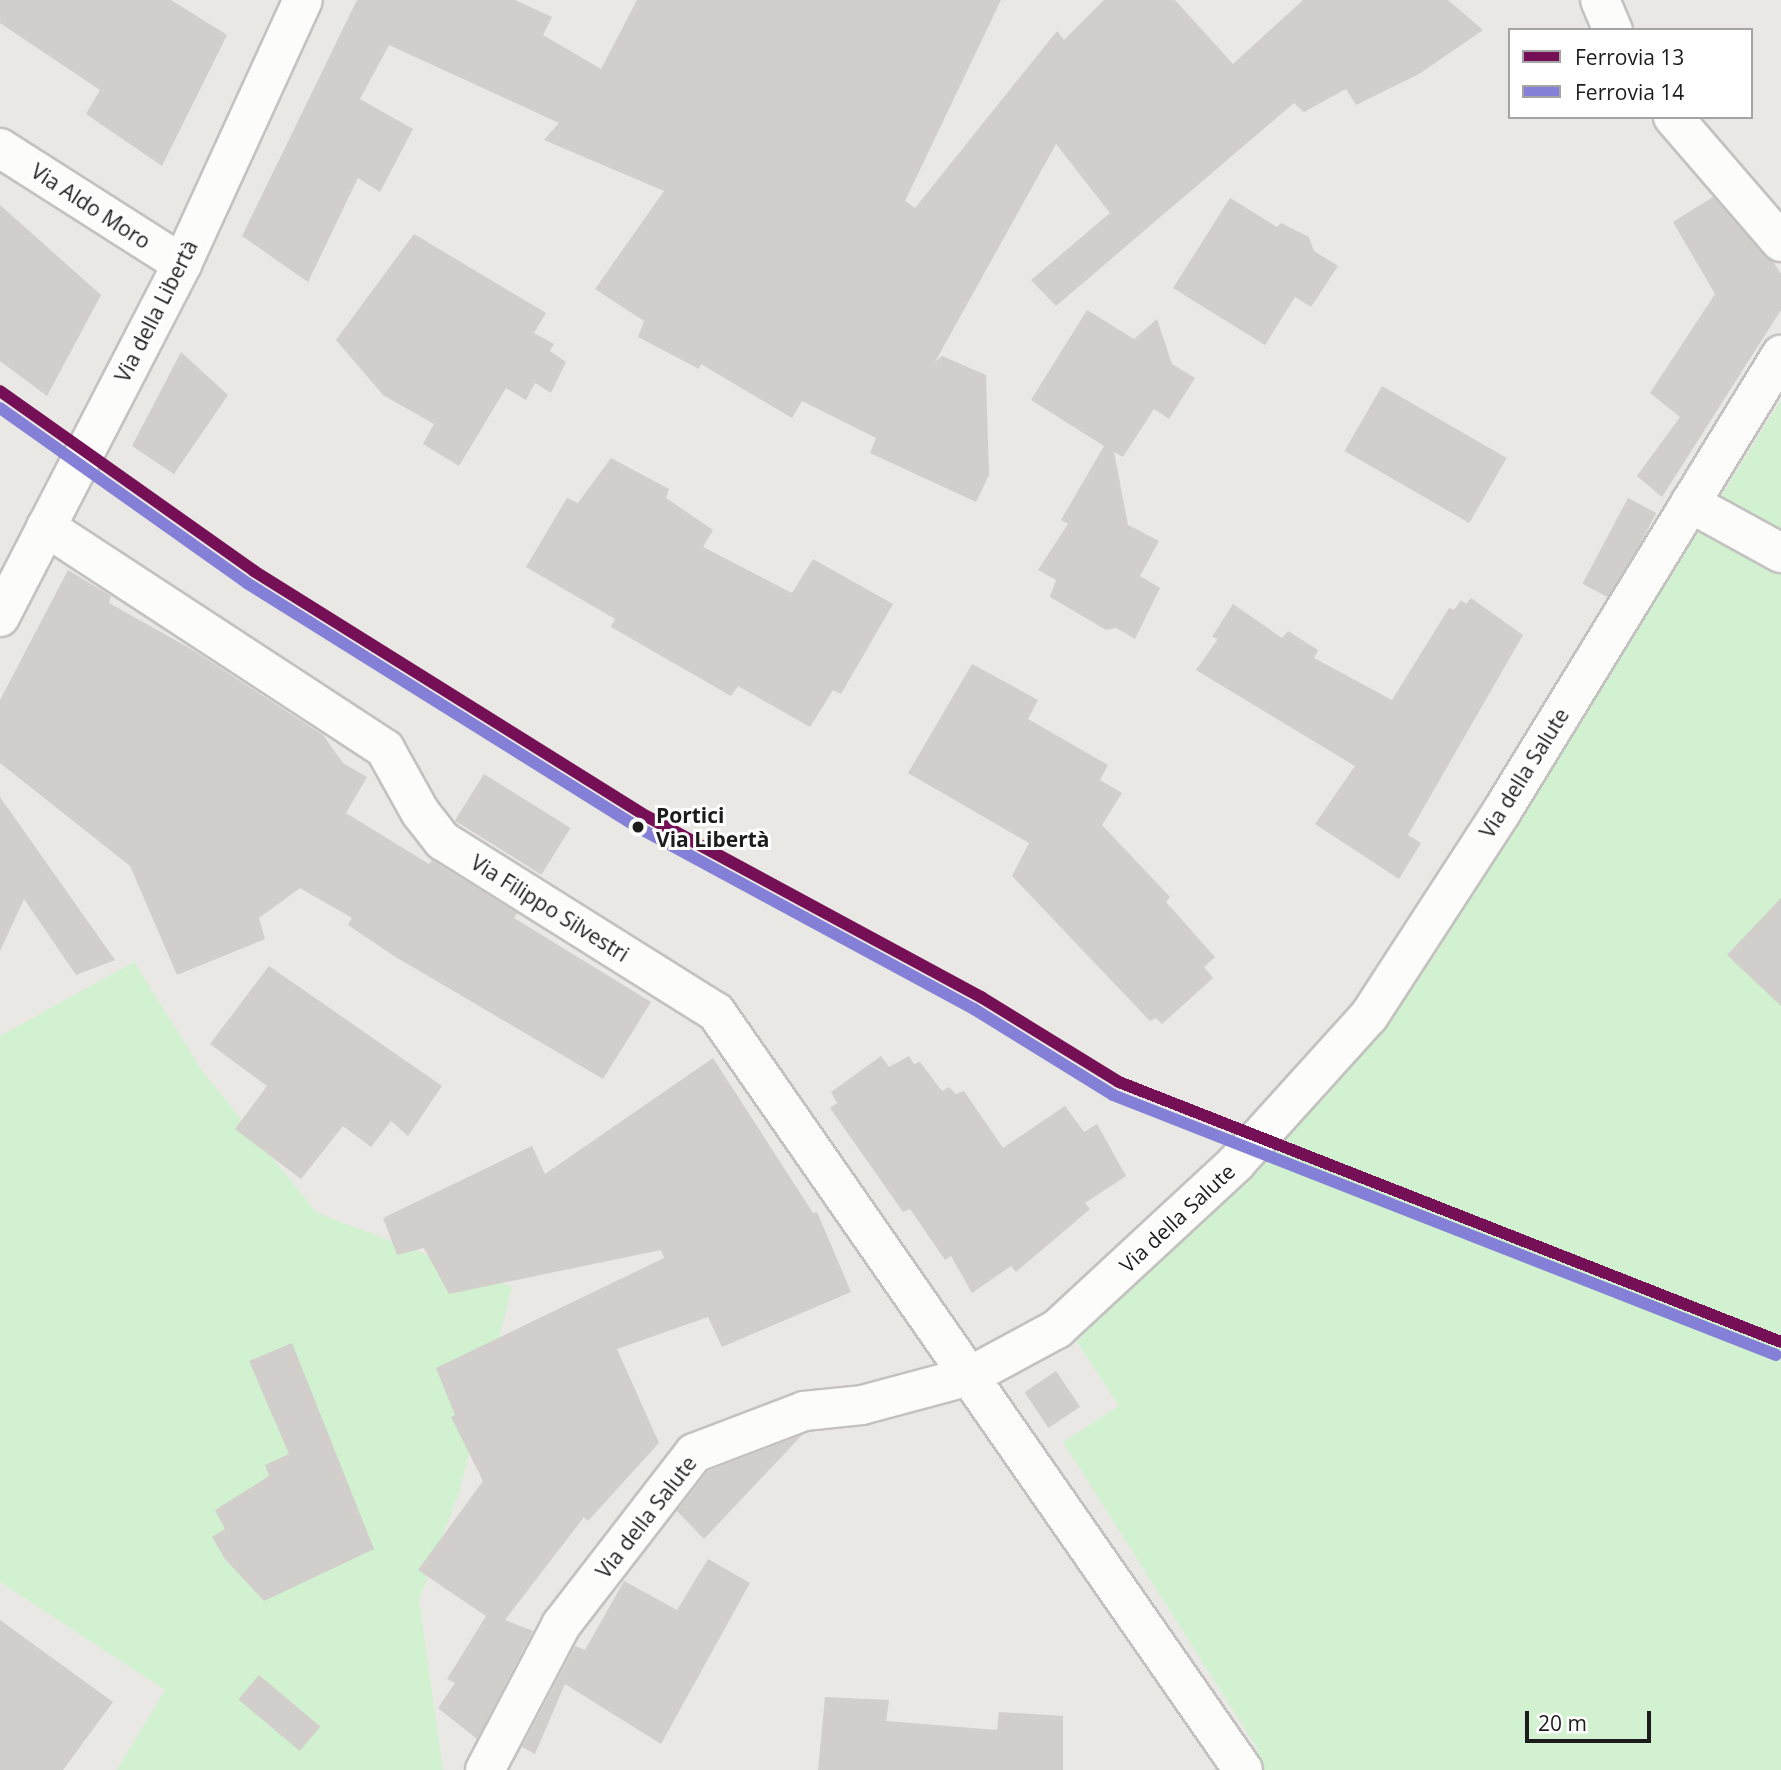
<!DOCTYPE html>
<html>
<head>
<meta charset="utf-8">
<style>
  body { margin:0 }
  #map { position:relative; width:1781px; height:1770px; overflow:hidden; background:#eae8e4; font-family:"Open Sans",sans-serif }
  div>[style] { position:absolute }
  .park>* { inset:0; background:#d2f1d0 }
  .building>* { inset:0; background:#d1cecb; transform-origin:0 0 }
  .roads { filter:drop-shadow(2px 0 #c3c2c0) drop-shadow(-2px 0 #c3c2c0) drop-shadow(0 2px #c3c2c0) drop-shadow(0 -2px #c3c2c0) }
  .minor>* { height:38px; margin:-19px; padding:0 19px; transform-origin:19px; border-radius:19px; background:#fcfcfb }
  .rail-1>* { height:12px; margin:-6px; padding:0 6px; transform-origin:6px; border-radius:6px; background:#751056 }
  .rail-2>* { height:12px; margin:-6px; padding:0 6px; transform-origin:6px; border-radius:6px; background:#8480d7 }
  .dots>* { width:19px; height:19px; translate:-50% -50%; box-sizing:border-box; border:4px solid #fff; border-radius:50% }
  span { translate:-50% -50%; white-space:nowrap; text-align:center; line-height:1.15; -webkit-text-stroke:6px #fff; paint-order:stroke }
  .street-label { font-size:21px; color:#1c1c1c }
  .stop-label { font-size:21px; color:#1c1c1c; font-weight:700 }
  .left { translate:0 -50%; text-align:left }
  .legend { position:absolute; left:1508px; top:28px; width:245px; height:91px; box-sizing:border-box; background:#fff; border:2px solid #a4a4a4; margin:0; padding:9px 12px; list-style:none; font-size:21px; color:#1c1c1c }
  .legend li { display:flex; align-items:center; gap:14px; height:35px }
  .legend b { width:35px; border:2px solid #a4a4a4 }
  .scale { position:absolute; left:1525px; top:1711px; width:126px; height:32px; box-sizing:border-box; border:4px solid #1c1c1c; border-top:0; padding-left:9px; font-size:21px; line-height:24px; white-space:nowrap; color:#1c1c1c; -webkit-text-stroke:5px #fff; paint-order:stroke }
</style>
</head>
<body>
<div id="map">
  <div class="park">
    <i style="clip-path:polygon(1781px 400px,1781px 1770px,1236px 1770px,1259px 1751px,1063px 1442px,1119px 1406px,1074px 1337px,1303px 1119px,1437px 952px)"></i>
    <i style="clip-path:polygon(134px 962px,203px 1072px,317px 1213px,512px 1287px,460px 1489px,419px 1600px,443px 1770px,117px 1770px,165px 1690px,0 1582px,0 1036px)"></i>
  </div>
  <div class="building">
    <i style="clip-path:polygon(0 0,171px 0,227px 35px,162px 166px,86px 114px,100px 90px,0 23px)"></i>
    <i style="clip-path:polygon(357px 0,515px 0,552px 17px,543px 35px,601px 69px,637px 0,1001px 0,905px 201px,915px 208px,1057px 31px,1064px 40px,1104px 0,1175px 0,1233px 64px,1303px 0,1448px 0,1483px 30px,1419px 74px,1356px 105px,1346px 89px,1304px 112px,1294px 103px,1056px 306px,1031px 280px,1110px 213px,1056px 144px,935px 362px,942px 356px,986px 375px,989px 475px,976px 502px,870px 453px,876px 438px,802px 401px,792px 418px,701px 364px,699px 369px,638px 337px,644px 321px,595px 289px,664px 191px,544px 140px,559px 123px,389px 45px,360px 99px,413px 129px,380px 192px,358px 178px,308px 282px,242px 236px)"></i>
    <i style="clip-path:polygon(1713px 197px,1774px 263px,1781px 274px,1781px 310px,1662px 497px,1637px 476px,1680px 417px,1650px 393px,1715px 294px,1673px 222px)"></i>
    <i style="clip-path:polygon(1230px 198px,1277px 227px,1281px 223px,1309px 237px,1314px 251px,1338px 266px,1311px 307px,1295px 297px,1265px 345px,1173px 288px)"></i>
    <i style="clip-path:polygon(0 205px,101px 295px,47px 396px,0 361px)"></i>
    <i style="clip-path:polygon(414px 234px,546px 313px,534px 333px,554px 344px,550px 351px,566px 362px,551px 393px,535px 383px,526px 400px,506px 388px,459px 466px,423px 444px,434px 424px,383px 395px,336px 340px)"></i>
    <i style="clip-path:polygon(1087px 310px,1134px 339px,1157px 319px,1172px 364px,1195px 378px,1169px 419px,1154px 409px,1123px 457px,1114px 452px,1128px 525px,1159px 541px,1140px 576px,1160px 588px,1135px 639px,1116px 628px,1106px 630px,1050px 597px,1056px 580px,1038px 570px,1068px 524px,1061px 520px,1104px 446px,1031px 400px)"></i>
    <i style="clip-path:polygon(181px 352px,228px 395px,174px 474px,132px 446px)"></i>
    <i style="left:1382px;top:386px;width:144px;height:75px;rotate:30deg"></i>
    <i style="clip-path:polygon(611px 458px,669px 489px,666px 498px,713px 530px,703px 547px,792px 593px,813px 559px,893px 604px,841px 694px,833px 690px,810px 727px,738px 686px,731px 696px,611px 627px,615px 619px,526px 567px,567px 498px,578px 503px)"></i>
    <i style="left:1628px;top:498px;width:32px;height:97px;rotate:28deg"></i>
    <i style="clip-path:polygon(68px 570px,111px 596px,109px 603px,193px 650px,323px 735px,343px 763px,367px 777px,346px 813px,429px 864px,432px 860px,517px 913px,514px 918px,651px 1002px,603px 1079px,394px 956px,348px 925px,352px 918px,300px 888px,259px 918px,265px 939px,177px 975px,130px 866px,0 763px,0 700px)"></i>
    <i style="clip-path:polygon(1471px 598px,1523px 635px,1408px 835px,1421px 843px,1399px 879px,1315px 824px,1355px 766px,1196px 670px,1218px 639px,1212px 637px,1233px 604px,1282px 638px,1288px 631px,1318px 650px,1314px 658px,1392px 700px,1449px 608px,1454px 610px,1461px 600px,1466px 604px)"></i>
    <i style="clip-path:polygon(972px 664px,1038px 700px,1028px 719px,1108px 765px,1100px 780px,1122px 793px,1102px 825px,1170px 897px,1166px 902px,1215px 957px,1204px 967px,1213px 978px,1162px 1024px,1156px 1018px,1150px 1021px,1012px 876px,1029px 843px,908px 773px)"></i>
    <i style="left:484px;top:774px;width:102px;height:55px;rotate:32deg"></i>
    <i style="clip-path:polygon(0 797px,115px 960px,76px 975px,24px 899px,0 951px)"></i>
    <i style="clip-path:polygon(1781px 898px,1781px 1006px,1727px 955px)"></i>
    <i style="clip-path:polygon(269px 966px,442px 1086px,408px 1136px,391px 1121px,371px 1147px,343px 1126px,301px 1179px,235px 1129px,267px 1086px,210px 1044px)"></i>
    <i style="clip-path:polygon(881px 1056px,889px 1067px,909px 1056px,914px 1064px,920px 1062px,942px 1091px,949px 1087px,956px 1094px,964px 1091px,1003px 1148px,1065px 1106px,1084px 1132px,1097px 1124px,1126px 1176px,1085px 1203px,1090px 1209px,1016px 1272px,1011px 1266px,972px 1293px,951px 1256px,945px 1260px,910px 1209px,903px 1212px,830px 1108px,837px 1103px,831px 1092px)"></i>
    <i style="clip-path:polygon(713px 1058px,813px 1213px,817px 1212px,851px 1292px,722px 1347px,708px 1317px,617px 1349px,659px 1443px,588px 1521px,584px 1517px,505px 1620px,533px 1631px,477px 1739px,438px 1708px,455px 1683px,447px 1679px,486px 1616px,418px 1570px,483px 1481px,451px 1417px,455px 1415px,436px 1368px,664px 1258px,661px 1250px,449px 1294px,424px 1248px,397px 1255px,383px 1218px,532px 1146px,545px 1174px)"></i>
    <i style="clip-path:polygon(292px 1343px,374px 1549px,264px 1601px,225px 1559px,212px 1537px,225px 1529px,215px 1510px,269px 1476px,265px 1465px,289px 1454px,249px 1361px)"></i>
    <i style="left:1056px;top:1371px;width:43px;height:38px;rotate:56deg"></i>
    <i style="clip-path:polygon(802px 1435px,704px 1539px,677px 1511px,708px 1471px)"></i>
    <i style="clip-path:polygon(708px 1559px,750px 1583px,661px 1744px,565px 1684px,535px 1754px,522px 1747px,575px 1646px,585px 1650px,624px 1581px,677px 1610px)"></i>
    <i style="clip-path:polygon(0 1620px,113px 1702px,63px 1770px,0 1770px)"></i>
    <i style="left:259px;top:1675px;width:80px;height:32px;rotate:40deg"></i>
    <i style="clip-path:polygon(825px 1697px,889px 1700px,886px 1721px,997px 1730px,999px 1712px,1063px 1716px,1063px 1770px,818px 1770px)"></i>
  </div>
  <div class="roads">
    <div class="minor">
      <i style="left:1600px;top:0;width:33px;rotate:67deg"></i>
      <i style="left:1673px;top:117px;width:165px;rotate:49.2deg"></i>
      <i style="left:0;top:148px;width:216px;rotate:32.5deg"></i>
      <i style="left:1690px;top:503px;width:104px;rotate:28.8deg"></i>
      <i style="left:46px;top:527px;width:405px;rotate:33.2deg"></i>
      <i style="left:385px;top:749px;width:72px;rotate:60.9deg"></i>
      <i style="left:420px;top:812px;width:37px;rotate:52deg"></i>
      <i style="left:443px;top:841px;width:322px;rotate:32.1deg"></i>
      <i style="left:716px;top:1012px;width:923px;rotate:55.19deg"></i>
      <i style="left:0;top:617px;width:397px;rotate:-62.7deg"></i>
      <i style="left:182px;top:264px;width:290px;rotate:-65.4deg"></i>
      <i style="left:485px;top:1770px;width:164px;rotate:-62.3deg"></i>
      <i style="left:561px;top:1625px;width:217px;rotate:-52.3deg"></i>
      <i style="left:694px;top:1453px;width:118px;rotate:-20.9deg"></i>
      <i style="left:804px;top:1411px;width:58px;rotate:-5.9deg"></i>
      <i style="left:862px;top:1405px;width:112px;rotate:-15deg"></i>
      <i style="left:970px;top:1376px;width:99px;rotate:-28.4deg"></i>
      <i style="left:1057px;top:1329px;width:244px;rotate:-42.8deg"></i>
      <i style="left:1236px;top:1163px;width:198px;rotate:-47.9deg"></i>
      <i style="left:1369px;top:1016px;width:244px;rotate:-57deg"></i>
      <i style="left:1502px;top:811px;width:535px;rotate:-58.54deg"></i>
    </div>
  </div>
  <div class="rail-1">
    <i style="left:0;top:391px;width:311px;rotate:35.3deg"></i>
    <i style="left:254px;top:571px;width:464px;rotate:32deg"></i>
    <i style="left:648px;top:817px;width:379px;rotate:28.4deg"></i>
    <i style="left:981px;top:997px;width:162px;rotate:31.6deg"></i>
    <i style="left:1119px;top:1082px;width:711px;rotate:21.44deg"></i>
  </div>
  <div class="rail-2">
    <i style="left:0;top:408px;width:303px;rotate:35.3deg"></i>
    <i style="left:247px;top:583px;width:464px;rotate:32deg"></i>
    <i style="left:641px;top:829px;width:379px;rotate:28.4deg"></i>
    <i style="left:974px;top:1009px;width:163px;rotate:31.7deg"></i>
    <i style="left:1113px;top:1095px;width:712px;rotate:21.41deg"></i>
  </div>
  <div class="dots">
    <i style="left:638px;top:827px;background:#1c1c1c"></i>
  </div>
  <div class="street-label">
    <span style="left:91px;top:206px;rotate:33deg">Via Aldo Moro</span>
    <span style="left:156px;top:311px;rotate:-63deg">Via della Libertà</span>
    <span style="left:1524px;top:773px;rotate:-58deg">Via della Salute</span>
    <span style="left:550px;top:908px;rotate:32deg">Via Filippo Silvestri</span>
    <span style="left:1177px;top:1218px;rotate:-43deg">Via della Salute</span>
    <span style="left:646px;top:1517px;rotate:-52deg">Via della Salute</span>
  </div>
  <div class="stop-label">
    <span class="left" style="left:656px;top:827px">Portici<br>Via Libertà</span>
  </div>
  <ul class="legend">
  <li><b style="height:9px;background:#751056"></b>Ferrovia 13</li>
  <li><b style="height:9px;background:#8480d7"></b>Ferrovia 14</li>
  </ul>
  <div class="scale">20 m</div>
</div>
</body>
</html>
